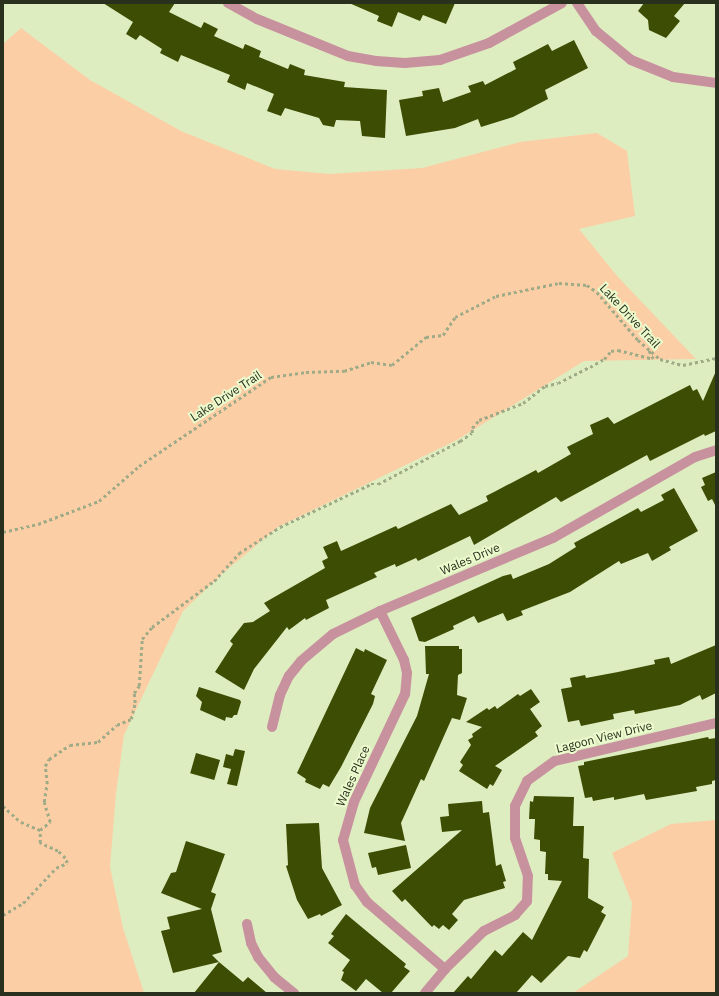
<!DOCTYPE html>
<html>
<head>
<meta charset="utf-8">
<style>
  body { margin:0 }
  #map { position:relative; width:719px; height:996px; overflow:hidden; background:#deedc0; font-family:"IBM Plex Sans",sans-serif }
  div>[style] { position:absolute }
  .green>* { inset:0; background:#fbcea6 }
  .building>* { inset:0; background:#3d4d03; transform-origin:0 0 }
  .path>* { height:2.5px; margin-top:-1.25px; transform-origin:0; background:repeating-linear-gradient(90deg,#9fab87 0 3px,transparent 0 6px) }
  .minor>* { height:10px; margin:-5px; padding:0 5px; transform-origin:5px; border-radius:5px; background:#c8919e }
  span { translate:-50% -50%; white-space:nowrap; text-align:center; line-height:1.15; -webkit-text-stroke:4px #ebfbcd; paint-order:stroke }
  .street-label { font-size:12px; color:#2a301e }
  .frame { position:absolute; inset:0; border:4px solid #2a301e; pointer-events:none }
</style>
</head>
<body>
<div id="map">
  <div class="green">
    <i style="clip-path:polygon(21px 28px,90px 80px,181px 131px,275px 169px,329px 174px,422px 168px,520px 142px,597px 133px,627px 151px,635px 216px,579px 229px,618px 277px,696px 359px,584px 361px,457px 440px,278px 527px,223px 573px,183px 611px,124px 735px,116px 793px,110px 867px,123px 928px,144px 993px,3px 993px,3px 44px)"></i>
    <i style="clip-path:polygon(716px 820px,716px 993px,573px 993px,628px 956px,632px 903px,612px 853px,671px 824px)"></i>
  </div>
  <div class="building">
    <i style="clip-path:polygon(103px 3px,175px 3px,169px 12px,201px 28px,204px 22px,218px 29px,214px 36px,243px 49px,245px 44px,261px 51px,259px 57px,288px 69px,290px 64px,305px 70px,304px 75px,345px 82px,344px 87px,387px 90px,385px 138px,362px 136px,360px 121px,336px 120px,334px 127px,323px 125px,319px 118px,285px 108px,281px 116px,267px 111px,274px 94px,247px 83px,245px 90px,227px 82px,230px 75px,181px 55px,178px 62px,160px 53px,162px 49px,140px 35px,136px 40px,126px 34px,133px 22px)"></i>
    <i style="clip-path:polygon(349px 3px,455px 3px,446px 24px,423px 15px,420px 21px,398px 12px,392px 27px,377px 21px,379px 16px)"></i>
    <i style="clip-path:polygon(644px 3px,685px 3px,674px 16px,680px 21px,666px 38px,649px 30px,648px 20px,638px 11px)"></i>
    <i style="clip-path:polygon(574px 40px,588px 68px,545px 90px,548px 99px,513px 117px,481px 127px,478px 119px,455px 128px,406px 136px,399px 100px,423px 96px,422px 91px,439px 88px,443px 102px,471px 92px,468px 86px,483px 81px,485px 85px,516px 69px,513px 62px,527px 55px,548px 44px,552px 51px)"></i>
    <i style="clip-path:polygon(716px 371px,716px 431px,705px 436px,704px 434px,650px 461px,647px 455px,561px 502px,556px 497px,474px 545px,470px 536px,418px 561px,416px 558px,396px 567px,395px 564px,374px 573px,377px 577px,326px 600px,329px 608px,306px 620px,305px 618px,289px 630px,287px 627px,254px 669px,244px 690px,215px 672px,233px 644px,230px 641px,244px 623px,253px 622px,270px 611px,264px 603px,325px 568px,322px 561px,328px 558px,323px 547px,337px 541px,341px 551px,396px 526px,398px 529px,451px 504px,459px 515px,488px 501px,486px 496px,494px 492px,536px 470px,538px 473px,571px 454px,567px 447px,593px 434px,590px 425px,608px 417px,614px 424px,690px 385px,693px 391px,697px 389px,703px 401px)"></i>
    <i style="clip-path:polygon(716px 472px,716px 507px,712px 499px,708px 501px,701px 487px,705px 485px,702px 478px)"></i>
    <i style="clip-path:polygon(674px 488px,698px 531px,669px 547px,671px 550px,652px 561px,648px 553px,621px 564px,619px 561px,570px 592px,521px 611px,523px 615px,507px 621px,503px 613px,478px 623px,474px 616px,453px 626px,454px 629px,425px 642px,419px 641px,411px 618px,503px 576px,511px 574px,513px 579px,549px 564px,576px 547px,574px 543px,638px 508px,641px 512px,664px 500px,661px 495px)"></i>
    <i style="clip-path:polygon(716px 645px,716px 693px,702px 700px,700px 695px,680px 705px,635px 714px,634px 710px,613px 714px,614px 719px,600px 722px,581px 726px,579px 720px,568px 722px,561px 689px,572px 687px,570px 678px,585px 675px,586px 678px,618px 672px,655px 664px,654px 660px,669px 657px,671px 664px)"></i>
    <i style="clip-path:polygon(425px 646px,459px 646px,459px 649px,462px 649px,462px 673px,458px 675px,457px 695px,467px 698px,460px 720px,452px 718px,424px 781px,421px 779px,401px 823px,405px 841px,364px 833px,370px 808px,417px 716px,429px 674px,426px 674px)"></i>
    <i style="clip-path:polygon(356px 648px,364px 652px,365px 649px,387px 660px,371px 694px,375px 696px,373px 704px,341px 767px,329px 787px,323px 784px,320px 789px,305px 782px,306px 779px,297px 773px)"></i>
    <i style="clip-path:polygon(199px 687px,240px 700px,241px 702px,237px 715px,234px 715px,232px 718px,226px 717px,225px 721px,200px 710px,202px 702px,196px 696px)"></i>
    <i style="clip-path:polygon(531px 689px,540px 702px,530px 709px,542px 726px,535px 732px,538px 736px,495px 766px,502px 770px,493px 786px,490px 784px,487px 789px,459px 771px,463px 765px,460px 762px,471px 745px,468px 740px,473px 737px,472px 734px,482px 727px,466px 722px,487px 708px,489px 710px,495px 706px,497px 709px,518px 694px,520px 696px)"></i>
    <i style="clip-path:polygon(708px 737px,709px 739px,716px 738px,716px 780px,712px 781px,712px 784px,696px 787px,697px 791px,646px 800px,644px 794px,614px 800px,614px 797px,593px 801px,592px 797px,585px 798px,578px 766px,584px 765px,584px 762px)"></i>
    <i style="clip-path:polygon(235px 749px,245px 751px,237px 786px,227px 784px,231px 769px,223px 767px,226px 754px,233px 756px)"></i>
    <i style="left:196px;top:753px;width:25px;height:21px;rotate:16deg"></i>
    <i style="clip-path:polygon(534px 796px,574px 797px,573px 826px,584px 826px,583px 858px,589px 859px,588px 898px,604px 907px,601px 912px,606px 915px,587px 952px,584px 950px,580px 958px,568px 956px,541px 983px,532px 975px,516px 993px,453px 993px,468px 976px,471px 979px,495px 950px,502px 956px,523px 932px,532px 940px,562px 881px,548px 880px,548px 874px,545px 874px,546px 852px,540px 851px,540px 840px,534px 839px,535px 819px,529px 819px,530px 801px,533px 802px)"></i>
    <i style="clip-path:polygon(482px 801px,483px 813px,489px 812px,496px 866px,501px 864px,506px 881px,503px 882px,505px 888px,464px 900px,452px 914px,458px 920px,449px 930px,443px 925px,439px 929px,434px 925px,432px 927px,405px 899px,402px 902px,392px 891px,462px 830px,442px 832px,440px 817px,449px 816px,448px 804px)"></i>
    <i style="clip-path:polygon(319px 823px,322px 868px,342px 905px,321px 916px,320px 914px,308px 919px,297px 900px,286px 866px,288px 865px,286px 824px)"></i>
    <i style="clip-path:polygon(186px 841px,225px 854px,211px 892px,216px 894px,211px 909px,222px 952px,212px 955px,219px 962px,173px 973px,161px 931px,170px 929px,167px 917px,202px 909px,161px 893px,171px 873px,176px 872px)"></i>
    <i style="clip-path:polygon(406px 845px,411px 868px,378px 875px,376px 867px,372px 868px,368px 853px)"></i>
    <i style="clip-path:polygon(346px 914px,406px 964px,404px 967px,410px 971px,391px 993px,383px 993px,366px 979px,356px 991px,341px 980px,344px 972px,342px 971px,350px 960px,328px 943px,334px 936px,331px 934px)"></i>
    <i style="clip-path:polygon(219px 962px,243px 982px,248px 977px,267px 993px,194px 993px)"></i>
  </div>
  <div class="path">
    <i style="left:3px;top:532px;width:36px;rotate:-13deg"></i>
    <i style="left:38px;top:524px;width:65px;rotate:-20.7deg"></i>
    <i style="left:99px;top:501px;width:53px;rotate:-41.2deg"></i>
    <i style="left:139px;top:466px;width:159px;rotate:-34deg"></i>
    <i style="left:271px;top:377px;width:35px;rotate:-8deg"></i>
    <i style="left:306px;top:372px;width:38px;rotate:-2deg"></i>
    <i style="left:344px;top:371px;width:28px;rotate:-18deg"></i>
    <i style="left:371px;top:362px;width:21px;rotate:8deg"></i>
    <i style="left:392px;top:365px;width:44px;rotate:-39.5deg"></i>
    <i style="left:426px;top:337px;width:17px;rotate:-7deg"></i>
    <i style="left:443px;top:335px;width:22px;rotate:-56deg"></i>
    <i style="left:455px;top:317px;width:46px;rotate:-27.1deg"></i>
    <i style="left:496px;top:296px;width:64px;rotate:-11.7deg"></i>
    <i style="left:559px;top:283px;width:28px;rotate:4deg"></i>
    <i style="left:587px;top:285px;width:12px;rotate:35deg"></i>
    <i style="left:597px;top:292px;width:63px;rotate:49.5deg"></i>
    <i style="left:638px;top:340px;width:29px;rotate:41deg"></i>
    <i style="left:660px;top:359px;width:24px;rotate:15deg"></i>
    <i style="left:683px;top:365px;width:34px;rotate:-12deg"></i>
    <i style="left:3px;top:806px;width:24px;rotate:42deg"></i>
    <i style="left:21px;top:822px;width:21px;rotate:23deg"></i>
    <i style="left:3px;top:915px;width:23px;rotate:-31deg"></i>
    <i style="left:23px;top:903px;width:48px;rotate:-46.7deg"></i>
    <i style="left:56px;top:868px;width:12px;rotate:-24deg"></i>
    <i style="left:67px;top:863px;width:5px;rotate:-112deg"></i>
    <i style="left:65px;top:858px;width:10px;rotate:-135deg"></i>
    <i style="left:58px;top:851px;width:20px;rotate:-156deg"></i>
    <i style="left:40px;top:843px;width:13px;rotate:-90deg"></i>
    <i style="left:40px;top:830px;width:13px;rotate:-39deg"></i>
    <i style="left:50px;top:822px;width:21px;rotate:-107deg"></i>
    <i style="left:44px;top:802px;width:18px;rotate:-81deg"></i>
    <i style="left:47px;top:784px;width:18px;rotate:-96deg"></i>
    <i style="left:45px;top:766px;width:8px;rotate:-60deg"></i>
    <i style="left:49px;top:759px;width:25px;rotate:-34deg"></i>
    <i style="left:70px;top:745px;width:28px;rotate:-6deg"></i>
    <i style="left:98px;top:742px;width:25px;rotate:-42deg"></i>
    <i style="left:117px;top:725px;width:15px;rotate:-23deg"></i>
    <i style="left:131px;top:719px;width:16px;rotate:-76deg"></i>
    <i style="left:135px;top:703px;width:10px;rotate:-96deg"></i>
    <i style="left:134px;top:693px;width:9px;rotate:-54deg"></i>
    <i style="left:139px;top:686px;width:47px;rotate:-86.3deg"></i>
    <i style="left:142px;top:639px;width:16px;rotate:-50deg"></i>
    <i style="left:152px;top:627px;width:77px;rotate:-36.6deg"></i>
    <i style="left:214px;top:581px;width:38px;rotate:-48deg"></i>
    <i style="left:239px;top:553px;width:49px;rotate:-32.4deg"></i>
    <i style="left:280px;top:527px;width:101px;rotate:-25.3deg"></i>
    <i style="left:371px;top:484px;width:7px"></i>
    <i style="left:378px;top:484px;width:93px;rotate:-27.7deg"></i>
    <i style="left:460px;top:441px;width:14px;rotate:-34deg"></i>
    <i style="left:472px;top:433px;width:5px;rotate:-90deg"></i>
    <i style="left:472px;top:428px;width:11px;rotate:-49deg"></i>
    <i style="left:479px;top:420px;width:47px;rotate:-21.1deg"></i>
    <i style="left:523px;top:403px;width:28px;rotate:-38deg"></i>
    <i style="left:545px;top:386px;width:13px;rotate:-13deg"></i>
    <i style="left:558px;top:383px;width:36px;rotate:-27deg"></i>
    <i style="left:590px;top:367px;width:16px;rotate:-30deg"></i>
    <i style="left:604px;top:359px;width:11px;rotate:-49deg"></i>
    <i style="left:611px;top:351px;width:7px;rotate:-8deg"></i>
    <i style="left:618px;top:350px;width:36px;rotate:14deg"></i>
    <i style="left:653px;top:359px;width:11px;rotate:-117deg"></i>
  </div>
  <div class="minor">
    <i style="left:228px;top:3px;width:33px;rotate:29deg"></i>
    <i style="left:257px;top:19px;width:98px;rotate:22.1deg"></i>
    <i style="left:348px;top:56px;width:28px;rotate:10deg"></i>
    <i style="left:376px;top:61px;width:29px;rotate:4deg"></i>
    <i style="left:405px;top:63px;width:35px;rotate:-5deg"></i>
    <i style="left:440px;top:60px;width:52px;rotate:-19.1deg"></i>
    <i style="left:489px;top:43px;width:83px;rotate:-28.7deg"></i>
    <i style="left:577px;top:3px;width:34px;rotate:56deg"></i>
    <i style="left:596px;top:31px;width:45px;rotate:39.6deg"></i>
    <i style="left:631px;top:60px;width:45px;rotate:22deg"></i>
    <i style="left:673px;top:77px;width:43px;rotate:7.9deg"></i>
    <i style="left:380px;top:611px;width:55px;rotate:63.9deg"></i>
    <i style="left:404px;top:660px;width:13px;rotate:77deg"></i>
    <i style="left:407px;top:673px;width:21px;rotate:95deg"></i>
    <i style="left:405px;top:694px;width:119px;rotate:115.3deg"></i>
    <i style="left:354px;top:802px;width:40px;rotate:106deg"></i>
    <i style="left:343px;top:840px;width:47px;rotate:75.1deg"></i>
    <i style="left:355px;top:885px;width:21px;rotate:55deg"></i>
    <i style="left:367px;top:902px;width:103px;rotate:40.7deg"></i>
    <i style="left:272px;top:727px;width:33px;rotate:-76deg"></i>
    <i style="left:280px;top:695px;width:21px;rotate:-65deg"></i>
    <i style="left:289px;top:676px;width:19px;rotate:-51deg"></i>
    <i style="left:301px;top:661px;width:42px;rotate:-40.2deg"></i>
    <i style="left:333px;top:634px;width:52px;rotate:-26.1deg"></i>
    <i style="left:380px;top:611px;width:188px;rotate:-22.9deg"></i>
    <i style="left:553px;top:538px;width:163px;rotate:-29.7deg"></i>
    <i style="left:695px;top:457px;width:22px;rotate:-18deg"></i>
    <i style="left:247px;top:924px;width:19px;rotate:78deg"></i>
    <i style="left:251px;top:943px;width:16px;rotate:63deg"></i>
    <i style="left:258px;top:957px;width:26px;rotate:51deg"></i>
    <i style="left:274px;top:977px;width:26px;rotate:39deg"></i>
    <i style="left:425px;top:993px;width:31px;rotate:-50deg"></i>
    <i style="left:445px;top:969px;width:54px;rotate:-44.3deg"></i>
    <i style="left:484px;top:931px;width:35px;rotate:-27deg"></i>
    <i style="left:515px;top:915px;width:18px;rotate:-49deg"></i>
    <i style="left:527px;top:901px;width:25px;rotate:-88deg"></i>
    <i style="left:528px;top:876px;width:40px;rotate:-108.9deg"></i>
    <i style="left:515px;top:838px;width:32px;rotate:-90deg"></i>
    <i style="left:515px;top:806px;width:28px;rotate:-64deg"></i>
    <i style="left:527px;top:781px;width:34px;rotate:-36deg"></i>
    <i style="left:555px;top:761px;width:165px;rotate:-13.3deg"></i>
  </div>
  <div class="street-label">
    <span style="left:630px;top:316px;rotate:47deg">Lake Drive Trail</span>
    <span style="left:226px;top:396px;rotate:-33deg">Lake Drive Trail</span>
    <span style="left:470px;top:559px;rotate:-23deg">Wales Drive</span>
    <span style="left:604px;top:737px;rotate:-14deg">Lagoon View Drive</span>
    <span style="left:353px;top:776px;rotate:-66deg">Wales Place</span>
  </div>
  <div class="frame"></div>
</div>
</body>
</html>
